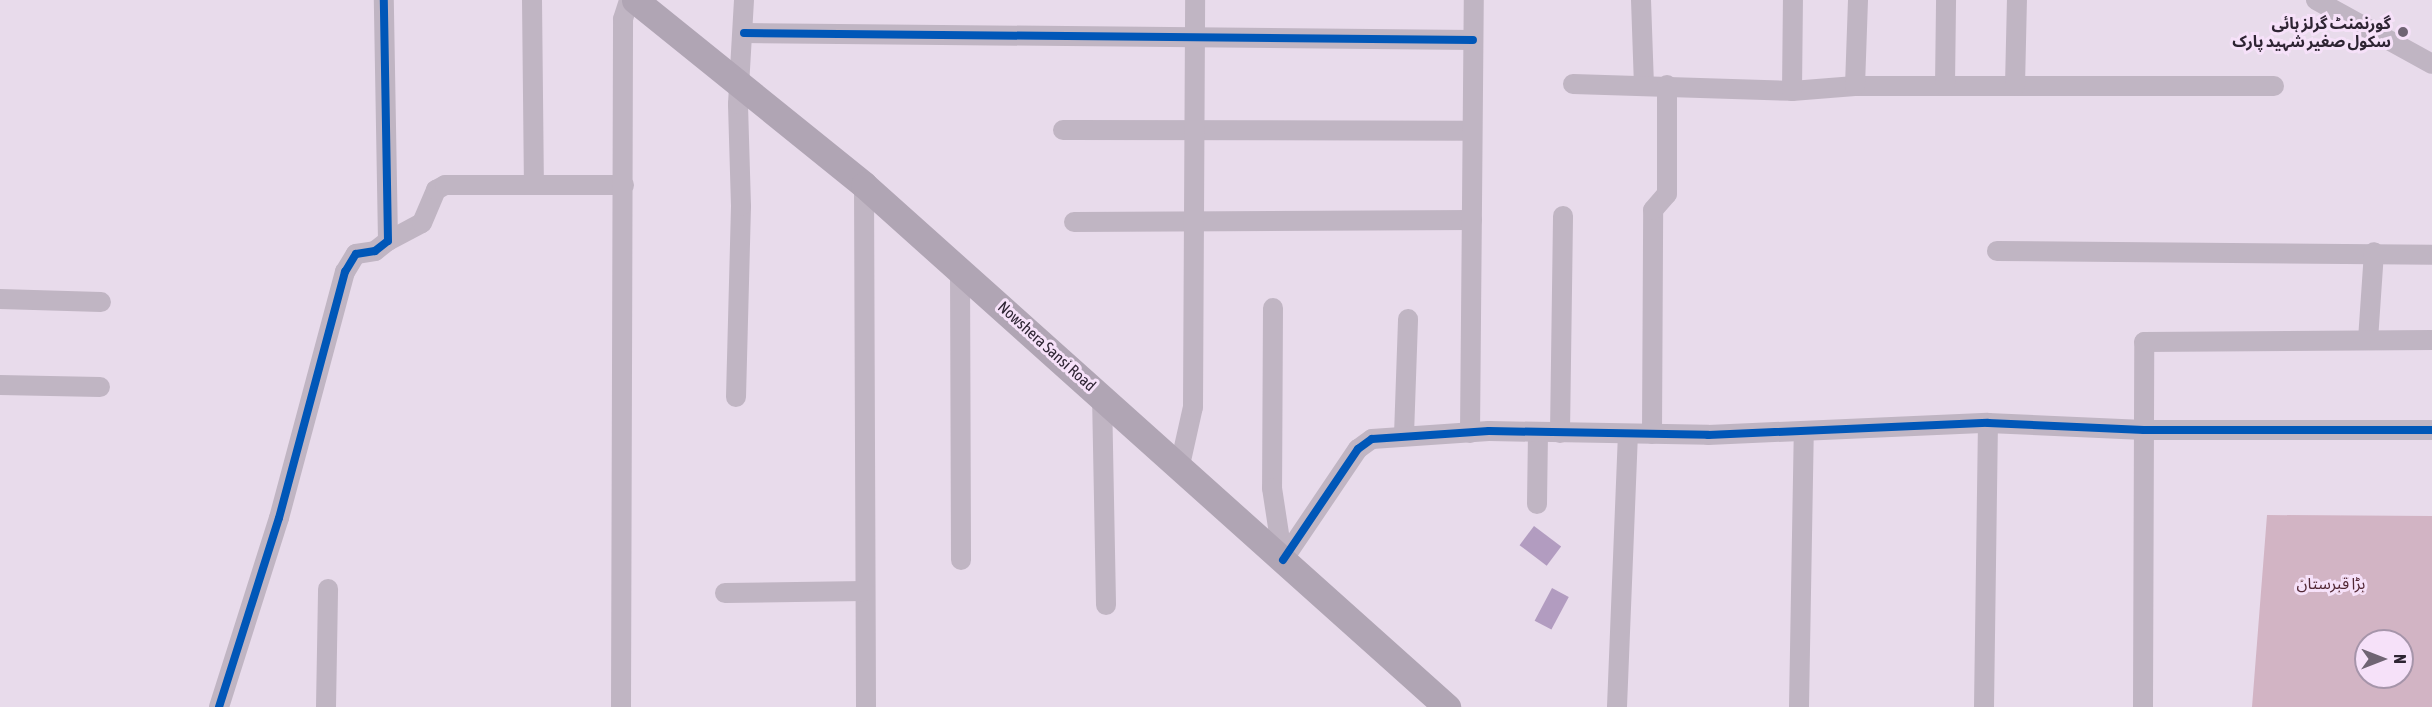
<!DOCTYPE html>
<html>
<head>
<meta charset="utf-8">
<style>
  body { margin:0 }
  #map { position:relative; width:2432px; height:707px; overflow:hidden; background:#e8dbeb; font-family:"Asap Condensed","Noto Sans Arabic",sans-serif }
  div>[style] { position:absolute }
  .green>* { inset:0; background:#d2b4c4 }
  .building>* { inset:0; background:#b29cc0; transform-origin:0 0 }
  .minor>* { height:20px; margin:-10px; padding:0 10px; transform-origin:10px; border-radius:10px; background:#c0b5c3 }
  .secondary>* { height:27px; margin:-13.5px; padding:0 13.5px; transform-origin:13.5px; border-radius:13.5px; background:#b0a5b4 }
  .cycleway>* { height:8px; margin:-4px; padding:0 4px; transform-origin:4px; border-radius:4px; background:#0057b8 }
  .dots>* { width:16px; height:16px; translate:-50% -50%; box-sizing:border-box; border:3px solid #f6e1f9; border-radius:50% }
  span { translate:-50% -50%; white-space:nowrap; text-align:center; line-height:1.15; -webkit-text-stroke:6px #f6e1f9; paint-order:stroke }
  .poi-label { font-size:16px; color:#2e2433; font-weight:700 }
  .right { translate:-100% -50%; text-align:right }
  .street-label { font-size:16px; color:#2e2433 }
  .park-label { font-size:16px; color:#522734 }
  .north { position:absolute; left:2354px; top:629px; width:60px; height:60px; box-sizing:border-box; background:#f6e1f9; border:2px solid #a695aa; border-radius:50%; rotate:90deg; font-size:16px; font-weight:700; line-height:24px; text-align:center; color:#2e2433 }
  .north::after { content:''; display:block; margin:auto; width:21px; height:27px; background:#6f6473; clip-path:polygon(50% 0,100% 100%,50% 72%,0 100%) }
</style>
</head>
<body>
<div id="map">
  <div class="green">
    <i style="clip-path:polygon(evenodd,2267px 515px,2432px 516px,2432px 707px,2252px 707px,2267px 515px,2366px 641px,2402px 641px,2402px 677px,2366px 677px,2366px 641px)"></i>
  </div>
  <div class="building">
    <i style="left:1534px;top:526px;width:34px;height:24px;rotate:37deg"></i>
    <i style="left:1552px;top:588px;width:19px;height:37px;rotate:28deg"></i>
  </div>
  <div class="minor">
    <i style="left:532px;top:0;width:185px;rotate:89.4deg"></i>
    <i style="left:1641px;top:0;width:85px;rotate:88deg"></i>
    <i style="left:2316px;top:0;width:132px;rotate:28.9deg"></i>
    <i style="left:744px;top:33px;width:729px;rotate:0.55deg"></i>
    <i style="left:1573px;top:84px;width:219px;rotate:1.8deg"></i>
    <i style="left:1792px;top:91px;width:63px;rotate:-4.5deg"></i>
    <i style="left:1855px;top:86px;width:419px"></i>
    <i style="left:1855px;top:86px;width:86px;rotate:-88deg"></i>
    <i style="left:1945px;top:86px;width:86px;rotate:-89.3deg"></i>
    <i style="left:2015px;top:86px;width:86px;rotate:-88.7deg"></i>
    <i style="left:1792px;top:91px;width:91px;rotate:-89.4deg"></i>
    <i style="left:1063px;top:130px;width:409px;rotate:0.1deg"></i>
    <i style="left:864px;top:185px;width:522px;rotate:89.78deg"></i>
    <i style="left:1074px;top:222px;width:398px;rotate:-0.3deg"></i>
    <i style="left:388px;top:241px;width:38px;rotate:-28deg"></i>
    <i style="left:422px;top:223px;width:36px;rotate:-67deg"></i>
    <i style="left:436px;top:190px;width:10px;rotate:-29deg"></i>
    <i style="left:445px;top:185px;width:179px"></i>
    <i style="left:1997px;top:251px;width:435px;rotate:0.5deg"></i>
    <i style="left:960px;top:269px;width:291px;rotate:89.8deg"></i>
    <i style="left:0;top:299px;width:101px;rotate:1.7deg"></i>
    <i style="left:1273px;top:308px;width:180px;rotate:90.3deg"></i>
    <i style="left:1272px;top:488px;width:73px;rotate:81.3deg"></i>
    <i style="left:2368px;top:340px;width:88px;rotate:-86.1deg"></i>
    <i style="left:0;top:385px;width:100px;rotate:1.1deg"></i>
    <i style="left:1102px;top:395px;width:210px;rotate:88.9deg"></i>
    <i style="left:736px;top:397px;width:191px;rotate:-88.5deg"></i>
    <i style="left:741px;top:206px;width:102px;rotate:-91.7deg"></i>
    <i style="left:738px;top:104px;width:104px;rotate:-86.7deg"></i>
    <i style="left:1470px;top:433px;width:433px;rotate:-89.5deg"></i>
    <i style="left:1560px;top:433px;width:217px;rotate:-89.2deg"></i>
    <i style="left:1652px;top:434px;width:224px;rotate:-89.7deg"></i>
    <i style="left:1653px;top:210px;width:21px;rotate:-49deg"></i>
    <i style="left:1667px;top:194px;width:109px;rotate:-90deg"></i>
    <i style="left:1404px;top:435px;width:116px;rotate:-88deg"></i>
    <i style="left:1180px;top:465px;width:59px;rotate:-77.4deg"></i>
    <i style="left:1193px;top:407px;width:407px;rotate:-89.7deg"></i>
    <i style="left:1537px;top:504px;width:72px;rotate:-89.2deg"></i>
    <i style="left:1283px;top:560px;width:134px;rotate:-56deg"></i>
    <i style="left:1358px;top:449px;width:17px;rotate:-36deg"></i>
    <i style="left:1372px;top:439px;width:117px;rotate:-3.9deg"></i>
    <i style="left:1489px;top:431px;width:219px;rotate:1deg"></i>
    <i style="left:1708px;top:435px;width:280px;rotate:-2.5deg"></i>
    <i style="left:1988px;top:423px;width:156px;rotate:2.6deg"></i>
    <i style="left:2144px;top:430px;width:288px"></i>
    <i style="left:725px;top:593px;width:140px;rotate:-0.8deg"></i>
    <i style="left:219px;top:707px;width:198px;rotate:-72.4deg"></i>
    <i style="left:279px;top:518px;width:255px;rotate:-75deg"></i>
    <i style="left:345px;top:272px;width:21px;rotate:-59deg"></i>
    <i style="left:356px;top:254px;width:19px;rotate:-9deg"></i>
    <i style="left:375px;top:251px;width:16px;rotate:-38deg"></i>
    <i style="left:388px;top:241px;width:241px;rotate:-91deg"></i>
    <i style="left:326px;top:707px;width:118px;rotate:-89deg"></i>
    <i style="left:621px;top:707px;width:688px;rotate:-89.83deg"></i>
    <i style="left:623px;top:19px;width:20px;rotate:-72deg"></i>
    <i style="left:1617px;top:707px;width:273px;rotate:-87.7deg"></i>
    <i style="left:1799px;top:707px;width:275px;rotate:-89deg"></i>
    <i style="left:1984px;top:707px;width:284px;rotate:-89.2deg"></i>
    <i style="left:2143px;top:707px;width:365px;rotate:-89.8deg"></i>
    <i style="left:2144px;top:342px;width:288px;rotate:-0.4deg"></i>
  </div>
  <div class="secondary">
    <i style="left:635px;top:0;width:294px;rotate:38.9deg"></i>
    <i style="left:864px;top:185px;width:783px;rotate:41.84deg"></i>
  </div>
  <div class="cycleway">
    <i style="left:744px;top:33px;width:729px;rotate:0.55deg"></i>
    <i style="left:1283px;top:560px;width:134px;rotate:-56deg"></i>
    <i style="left:1358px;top:449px;width:17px;rotate:-36deg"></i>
    <i style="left:1372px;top:439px;width:117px;rotate:-3.9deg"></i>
    <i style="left:1489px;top:431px;width:219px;rotate:1deg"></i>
    <i style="left:1708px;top:435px;width:280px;rotate:-2.5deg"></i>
    <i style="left:1988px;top:423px;width:156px;rotate:2.6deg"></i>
    <i style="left:2144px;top:430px;width:288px"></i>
    <i style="left:219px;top:707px;width:198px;rotate:-72.4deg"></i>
    <i style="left:279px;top:518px;width:255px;rotate:-75deg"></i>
    <i style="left:345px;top:272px;width:21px;rotate:-59deg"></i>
    <i style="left:356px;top:254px;width:19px;rotate:-9deg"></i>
    <i style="left:375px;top:251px;width:16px;rotate:-38deg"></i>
    <i style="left:388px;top:241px;width:241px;rotate:-91deg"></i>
  </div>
  <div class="dots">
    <i style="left:2403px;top:32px;background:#6f6473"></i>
  </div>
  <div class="poi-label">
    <span class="right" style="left:2391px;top:32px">گورنمنٹ گرلز ہائی<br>سکول صغیر شہید پارک</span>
  </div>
  <div class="street-label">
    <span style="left:1047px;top:346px;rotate:42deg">Nowshera Sansi Road</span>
  </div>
  <div class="park-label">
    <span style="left:2331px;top:583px">بڑا قبرستان</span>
  </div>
  <div class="north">N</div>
</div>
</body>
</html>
